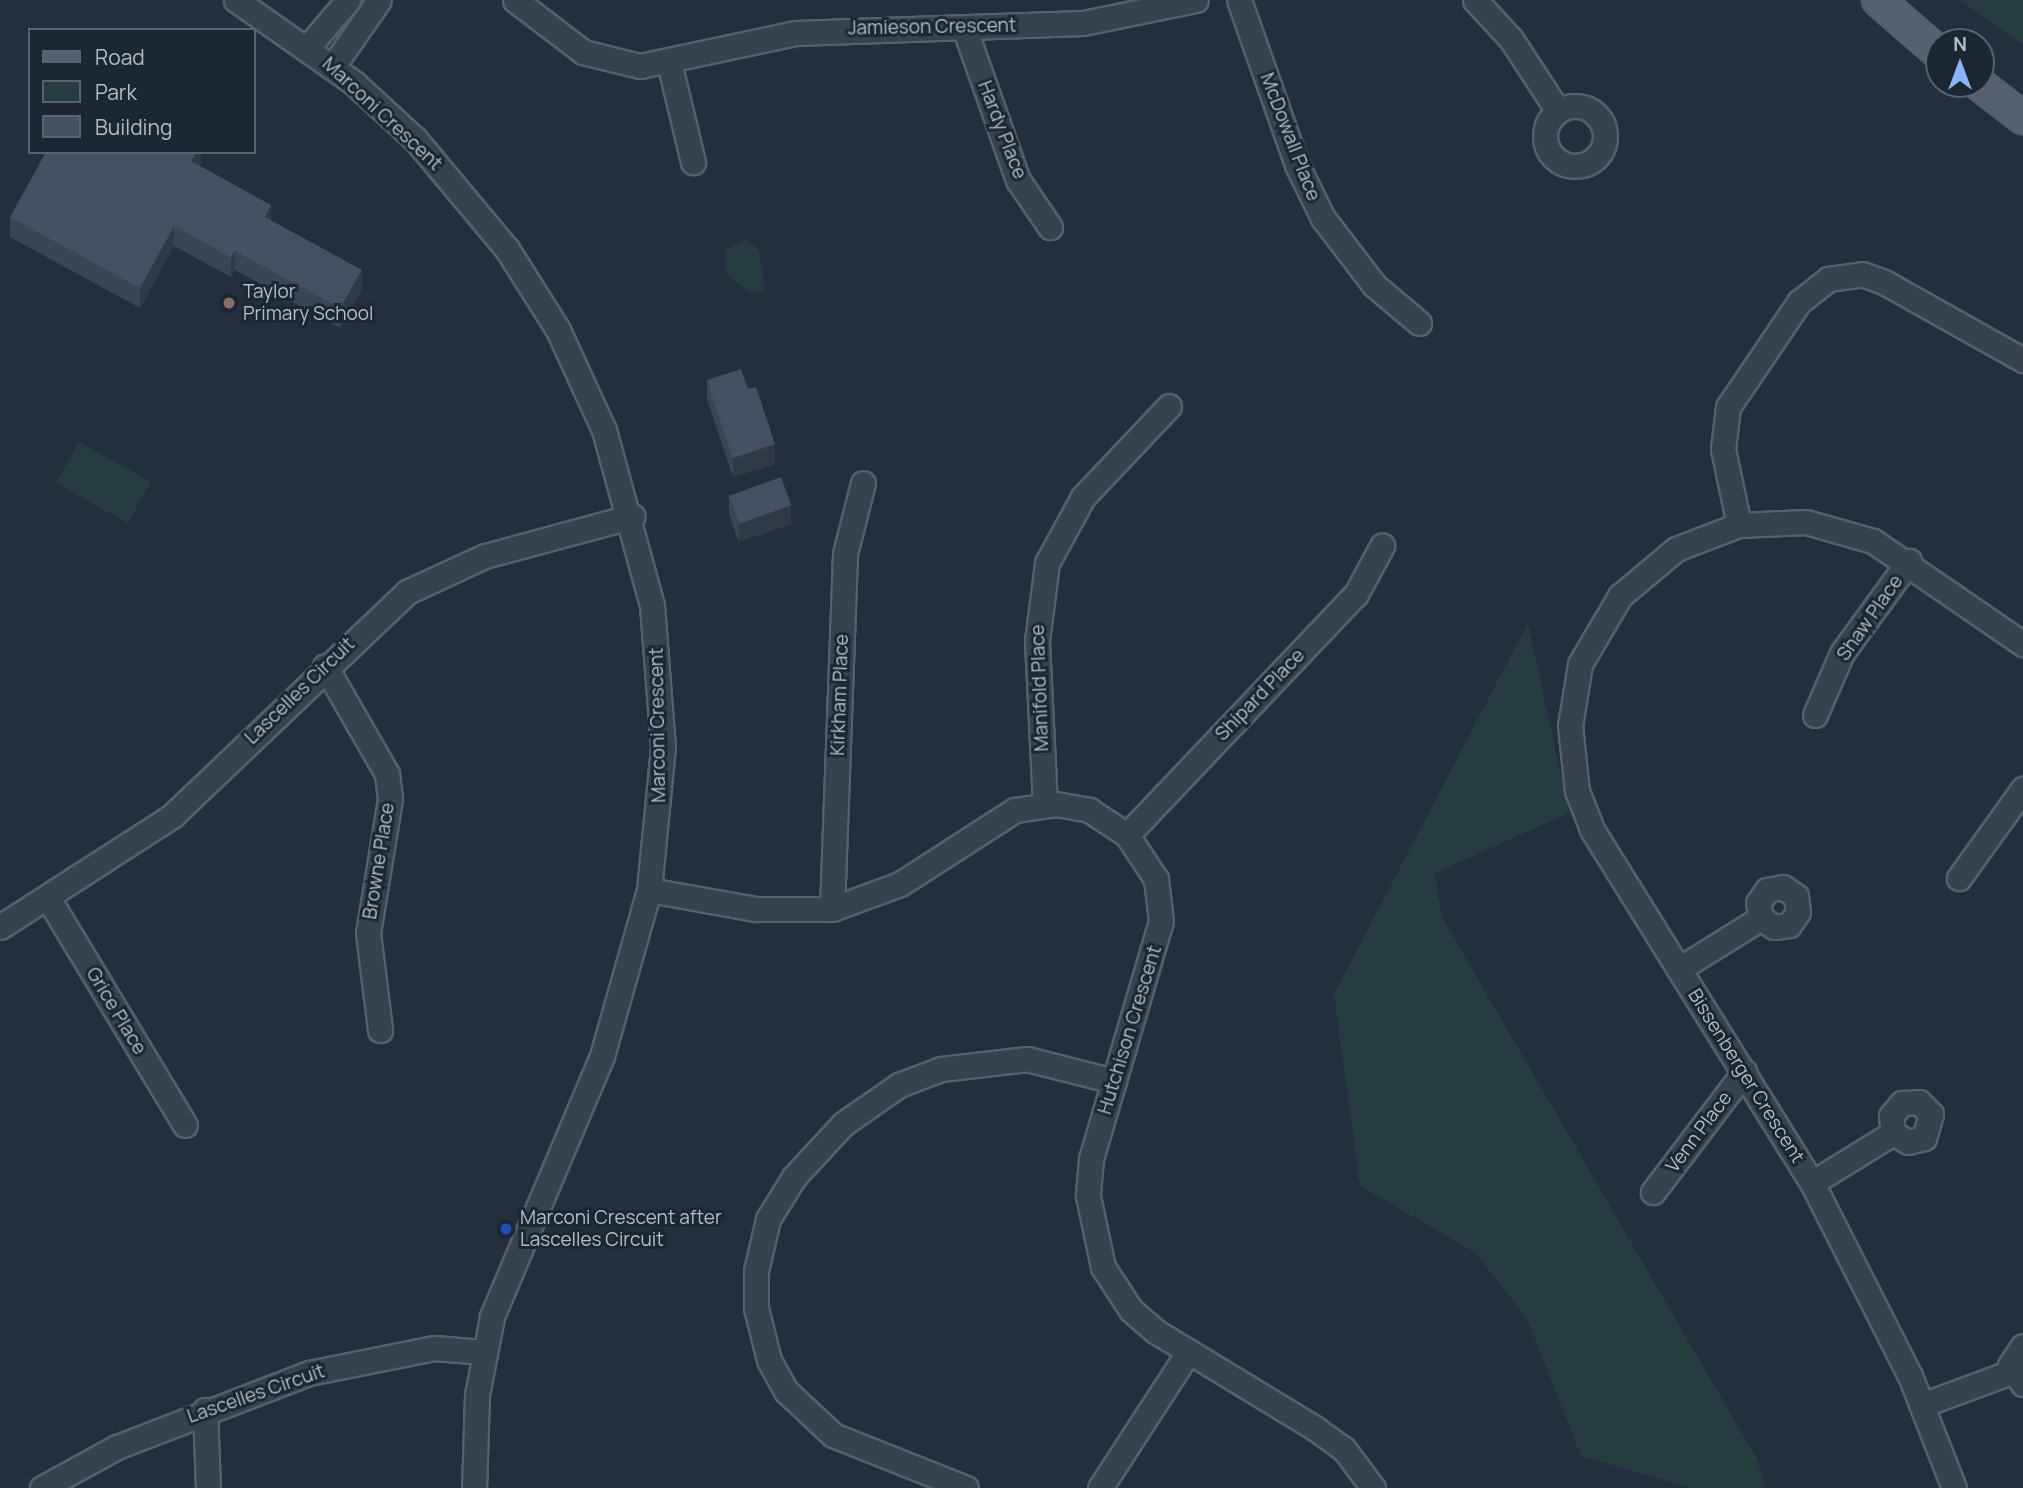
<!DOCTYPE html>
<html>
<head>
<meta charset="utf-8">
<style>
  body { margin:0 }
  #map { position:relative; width:2023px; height:1488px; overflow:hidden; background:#242f3e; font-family:Manrope,sans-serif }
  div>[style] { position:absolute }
  .green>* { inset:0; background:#263c3f; transform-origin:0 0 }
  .roads { filter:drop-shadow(2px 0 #565f6c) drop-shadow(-2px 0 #565f6c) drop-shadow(0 2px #565f6c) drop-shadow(0 -2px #565f6c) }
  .minor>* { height:23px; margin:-11.5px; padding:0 11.5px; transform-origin:11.5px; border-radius:11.5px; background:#38414e }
  .minor>.ring { margin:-11.5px; padding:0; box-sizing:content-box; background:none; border:23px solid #38414e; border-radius:50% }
  .major>* { height:30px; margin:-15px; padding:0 15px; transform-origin:15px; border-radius:15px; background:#56606e }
  .wall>* { inset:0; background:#3b4654 }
  .shaded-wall>* { inset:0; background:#303945 }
  .building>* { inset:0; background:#455162; transform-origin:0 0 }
  .dots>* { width:19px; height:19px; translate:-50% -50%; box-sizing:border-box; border:4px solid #1d2633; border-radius:50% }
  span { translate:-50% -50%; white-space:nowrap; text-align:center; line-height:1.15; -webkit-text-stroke:6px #1d2633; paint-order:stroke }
  .street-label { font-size:19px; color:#b4bcc9 }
  .poi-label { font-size:19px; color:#b4bcc9 }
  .left { translate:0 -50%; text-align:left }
  .legend { position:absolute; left:28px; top:28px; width:228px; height:126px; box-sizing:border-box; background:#1d2633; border:2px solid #59626f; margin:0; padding:9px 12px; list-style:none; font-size:21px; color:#b4bcc9 }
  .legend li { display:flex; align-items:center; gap:14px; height:35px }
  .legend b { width:35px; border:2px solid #59626f }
  .north { position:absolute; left:1925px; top:28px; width:70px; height:70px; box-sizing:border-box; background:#1d2633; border:2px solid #59626f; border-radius:50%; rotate:0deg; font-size:19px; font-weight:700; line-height:28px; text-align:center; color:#b4bcc9 }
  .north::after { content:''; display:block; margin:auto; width:24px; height:32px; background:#8ab4f8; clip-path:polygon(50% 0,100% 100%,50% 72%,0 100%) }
</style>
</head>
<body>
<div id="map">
  <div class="green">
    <i style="clip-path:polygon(1960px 0,2023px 0,2023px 45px)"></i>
    <i style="clip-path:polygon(746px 240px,759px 249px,765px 291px,750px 293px,726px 273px,726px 249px)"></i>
    <i style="left:79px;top:442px;width:82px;height:47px;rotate:29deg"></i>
    <i style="clip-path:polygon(1528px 623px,1569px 813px,1435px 873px,1442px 917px,1757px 1459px,1765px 1488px,1691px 1488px,1581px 1456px,1527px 1319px,1476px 1253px,1360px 1186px,1334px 994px)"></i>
  </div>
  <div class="roads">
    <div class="minor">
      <i style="left:236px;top:0;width:144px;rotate:35.1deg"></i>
      <i style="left:354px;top:83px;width:83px;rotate:42.6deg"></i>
      <i style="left:415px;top:139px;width:143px;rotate:50.1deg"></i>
      <i style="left:507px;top:249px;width:96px;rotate:57.8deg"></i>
      <i style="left:558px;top:330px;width:110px;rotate:65.3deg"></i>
      <i style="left:604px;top:430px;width:181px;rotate:74.7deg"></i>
      <i style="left:652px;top:605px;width:142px;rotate:85.6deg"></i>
      <i style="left:663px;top:747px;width:144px;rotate:95.6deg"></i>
      <i style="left:649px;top:890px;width:173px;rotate:105.8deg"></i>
      <i style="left:602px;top:1056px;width:283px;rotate:112.9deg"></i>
      <i style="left:492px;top:1317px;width:79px;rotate:100.9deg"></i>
      <i style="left:477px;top:1395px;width:93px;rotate:91.8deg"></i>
      <i style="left:515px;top:0;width:86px;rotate:37.4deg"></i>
      <i style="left:583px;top:52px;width:59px;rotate:13.8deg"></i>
      <i style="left:640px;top:66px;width:158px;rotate:-12deg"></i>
      <i style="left:795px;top:33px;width:288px;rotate:-2deg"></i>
      <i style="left:1083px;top:23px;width:115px;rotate:-11.5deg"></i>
      <i style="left:1239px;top:0;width:175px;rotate:70.6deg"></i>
      <i style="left:1297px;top:165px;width:59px;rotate:63.9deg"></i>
      <i style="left:1323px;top:218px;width:84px;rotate:52.7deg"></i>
      <i style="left:1374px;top:285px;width:59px;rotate:40.2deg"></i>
      <i style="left:1475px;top:0;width:53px;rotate:47.3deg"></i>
      <i style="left:1511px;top:39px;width:86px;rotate:56.9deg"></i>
      <i style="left:964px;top:27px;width:162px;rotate:70.6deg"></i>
      <i style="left:1018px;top:180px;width:57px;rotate:55.8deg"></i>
      <i style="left:308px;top:47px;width:62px;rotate:-49.6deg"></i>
      <i style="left:669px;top:62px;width:103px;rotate:76.5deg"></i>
      <i style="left:333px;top:66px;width:80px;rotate:-55.1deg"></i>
      <i class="ring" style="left:1545px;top:106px;width:37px;height:37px"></i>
      <i style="left:1739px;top:525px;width:78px;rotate:-101.9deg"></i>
      <i style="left:1723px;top:449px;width:42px;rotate:-83.2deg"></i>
      <i style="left:1728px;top:407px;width:127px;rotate:-55.9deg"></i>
      <i style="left:1799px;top:302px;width:37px;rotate:-38deg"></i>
      <i style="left:1828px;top:279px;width:34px;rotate:-8deg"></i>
      <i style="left:1862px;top:274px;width:23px;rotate:20deg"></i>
      <i style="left:1884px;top:282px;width:159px;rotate:29.3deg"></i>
      <i style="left:325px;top:666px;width:125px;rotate:60.1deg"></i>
      <i style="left:387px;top:774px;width:25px;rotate:83deg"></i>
      <i style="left:390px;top:799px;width:136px;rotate:99.3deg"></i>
      <i style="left:368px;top:933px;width:98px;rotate:82.9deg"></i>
      <i style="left:1815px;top:715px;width:68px;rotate:-66.5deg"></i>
      <i style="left:1842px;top:653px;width:114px;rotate:-53.9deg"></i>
      <i style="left:1045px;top:805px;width:164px;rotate:-92.8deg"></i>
      <i style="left:1037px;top:641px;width:79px;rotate:-82.7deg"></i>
      <i style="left:1047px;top:563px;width:75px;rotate:-61.4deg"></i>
      <i style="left:1083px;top:497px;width:125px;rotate:-46.6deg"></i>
      <i style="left:1127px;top:835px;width:332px;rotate:-46.5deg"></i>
      <i style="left:1356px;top:594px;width:55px;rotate:-61.6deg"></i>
      <i style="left:1959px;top:878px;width:110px;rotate:-54.3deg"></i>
      <i style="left:649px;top:890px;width:109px;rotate:10.1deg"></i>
      <i style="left:756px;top:909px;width:76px"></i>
      <i style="left:832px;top:909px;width:72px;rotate:-20.2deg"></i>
      <i style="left:900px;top:884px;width:137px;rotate:-32.8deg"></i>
      <i style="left:1015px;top:810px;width:41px;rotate:-8.3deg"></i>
      <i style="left:1056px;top:804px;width:34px;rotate:10deg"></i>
      <i style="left:1089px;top:810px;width:45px;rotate:33.3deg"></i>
      <i style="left:1127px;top:835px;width:53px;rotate:56.6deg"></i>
      <i style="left:1156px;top:879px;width:42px;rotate:83.2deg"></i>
      <i style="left:1161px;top:921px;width:248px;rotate:106.4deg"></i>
      <i style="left:1091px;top:1159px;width:37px;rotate:95deg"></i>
      <i style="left:1088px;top:1196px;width:73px;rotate:78.1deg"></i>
      <i style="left:1103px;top:1267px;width:51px;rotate:56.9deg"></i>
      <i style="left:1131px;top:1310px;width:32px;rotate:41deg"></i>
      <i style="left:1155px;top:1331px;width:188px;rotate:31.3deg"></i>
      <i style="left:1316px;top:1429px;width:34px;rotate:36deg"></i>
      <i style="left:1344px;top:1449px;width:49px;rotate:53.4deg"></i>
      <i style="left:48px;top:898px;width:265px;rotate:58.9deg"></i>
      <i style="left:832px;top:909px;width:355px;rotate:-87.9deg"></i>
      <i style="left:845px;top:554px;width:73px;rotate:-75.8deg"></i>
      <i style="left:0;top:927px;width:205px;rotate:-32.8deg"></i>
      <i style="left:172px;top:816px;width:325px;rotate:-43.6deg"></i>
      <i style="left:407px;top:592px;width:86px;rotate:-24.8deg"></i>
      <i style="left:485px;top:556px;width:153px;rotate:-15.1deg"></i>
      <i style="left:1679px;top:969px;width:97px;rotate:-31.9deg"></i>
      <i style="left:1761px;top:918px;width:15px;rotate:-101deg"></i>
      <i style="left:1758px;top:903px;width:16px;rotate:-55deg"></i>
      <i style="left:1767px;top:890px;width:16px;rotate:-11deg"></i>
      <i style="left:1783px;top:887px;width:16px;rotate:35deg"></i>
      <i style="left:1796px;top:896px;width:16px;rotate:83deg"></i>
      <i style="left:1798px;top:912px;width:16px;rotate:125deg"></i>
      <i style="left:1789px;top:925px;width:15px;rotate:172deg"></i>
      <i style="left:1774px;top:927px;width:16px;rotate:-145deg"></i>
      <i style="left:1812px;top:1183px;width:95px;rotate:-31.7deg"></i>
      <i style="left:1893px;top:1133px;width:17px;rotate:-97deg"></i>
      <i style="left:1891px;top:1116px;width:17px;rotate:-50deg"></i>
      <i style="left:1902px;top:1103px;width:17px;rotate:-3deg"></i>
      <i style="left:1919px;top:1102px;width:17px;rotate:45deg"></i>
      <i style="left:1931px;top:1114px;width:25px;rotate:106deg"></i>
      <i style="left:1924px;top:1138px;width:16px;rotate:166deg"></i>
      <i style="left:1908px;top:1142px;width:17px;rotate:-149deg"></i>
      <i style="left:1653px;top:1192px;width:151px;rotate:-52.8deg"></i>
      <i style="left:2023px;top:1346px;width:23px;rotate:124deg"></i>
      <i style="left:2010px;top:1365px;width:23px;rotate:56deg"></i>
      <i style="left:1922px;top:1405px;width:95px;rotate:-20.3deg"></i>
      <i style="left:205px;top:1410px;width:78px;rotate:87.8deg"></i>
      <i style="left:42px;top:1488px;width:85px;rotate:-28.7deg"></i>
      <i style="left:117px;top:1447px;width:206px;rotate:-21.1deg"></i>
      <i style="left:309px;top:1373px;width:127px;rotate:-11.3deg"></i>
      <i style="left:434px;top:1348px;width:50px;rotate:4.6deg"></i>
      <i style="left:966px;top:1488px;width:143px;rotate:-158.3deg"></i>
      <i style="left:833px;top:1435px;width:64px;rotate:-136.9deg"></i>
      <i style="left:786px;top:1391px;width:35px;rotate:-119deg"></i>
      <i style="left:769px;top:1360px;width:54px;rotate:-104deg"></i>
      <i style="left:756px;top:1308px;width:37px;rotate:-90deg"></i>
      <i style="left:756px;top:1271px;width:53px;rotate:-77deg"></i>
      <i style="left:768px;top:1219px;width:49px;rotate:-58.2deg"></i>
      <i style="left:794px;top:1177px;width:72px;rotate:-47.2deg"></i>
      <i style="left:843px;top:1124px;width:68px;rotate:-34.9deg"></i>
      <i style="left:899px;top:1085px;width:45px;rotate:-20.9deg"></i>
      <i style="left:941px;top:1069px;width:87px;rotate:-6.6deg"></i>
      <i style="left:1027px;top:1059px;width:90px;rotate:14.2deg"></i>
      <i style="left:1100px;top:1488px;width:163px;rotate:-57deg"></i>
      <i style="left:1954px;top:1488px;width:120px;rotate:-111.4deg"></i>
      <i style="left:1910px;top:1376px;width:216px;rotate:-116.9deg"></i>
      <i style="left:1812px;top:1183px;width:417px;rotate:-121.9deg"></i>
      <i style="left:1592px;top:829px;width:41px;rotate:-111.5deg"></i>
      <i style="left:1577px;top:791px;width:65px;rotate:-96.1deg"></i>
      <i style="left:1570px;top:726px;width:63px;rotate:-80.8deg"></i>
      <i style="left:1580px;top:664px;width:79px;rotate:-59.5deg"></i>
      <i style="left:1620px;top:596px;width:73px;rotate:-40deg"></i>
      <i style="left:1676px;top:549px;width:67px;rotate:-20.9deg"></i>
      <i style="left:1739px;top:525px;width:67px;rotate:-2.6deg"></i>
      <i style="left:1806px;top:522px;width:70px;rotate:15.8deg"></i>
      <i style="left:1873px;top:541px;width:182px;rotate:34.5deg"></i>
    </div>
    <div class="major">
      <i style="left:1878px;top:0;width:81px;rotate:41deg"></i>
      <i style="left:1979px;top:84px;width:56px;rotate:37.7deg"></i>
    </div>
  </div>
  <div class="wall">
    <i style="clip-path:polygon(201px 152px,201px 163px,199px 166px,362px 289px,340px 328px,235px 270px,231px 277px,174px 246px,140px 308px,10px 237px,10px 217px)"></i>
    <i style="clip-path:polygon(707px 380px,775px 464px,733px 477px,707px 399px)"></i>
    <i style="clip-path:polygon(729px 495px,791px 524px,739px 542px,729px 514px)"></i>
  </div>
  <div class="shaded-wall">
    <i style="clip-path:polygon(196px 152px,201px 152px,201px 163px,191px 181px,191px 161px)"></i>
    <i style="clip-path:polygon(271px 205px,271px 224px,265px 217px)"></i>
    <i style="clip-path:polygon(174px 226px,174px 246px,140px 308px,140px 288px)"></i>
    <i style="clip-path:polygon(235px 251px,235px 270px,231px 277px,231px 257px)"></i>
    <i style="clip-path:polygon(362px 270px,362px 289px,340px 328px,340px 308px)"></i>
    <i style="clip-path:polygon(775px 444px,775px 464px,733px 477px,733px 458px)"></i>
    <i style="clip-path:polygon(791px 505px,791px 524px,739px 542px,739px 522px)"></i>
  </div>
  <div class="building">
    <i style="clip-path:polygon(46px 152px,196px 152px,191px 161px,271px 205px,265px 217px,362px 270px,340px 308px,235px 251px,231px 257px,174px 226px,140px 288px,10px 217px)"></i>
    <i style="clip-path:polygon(741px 369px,748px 389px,756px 387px,775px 444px,733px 458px,707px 380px)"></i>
    <i style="left:781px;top:477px;width:30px;height:55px;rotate:70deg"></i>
  </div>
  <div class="dots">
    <i style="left:229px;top:303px;background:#8d6e63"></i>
    <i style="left:506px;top:1229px;background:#1a4fb4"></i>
  </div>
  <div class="street-label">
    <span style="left:932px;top:27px;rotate:-1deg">Jamieson Crescent</span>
    <span style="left:382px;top:114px;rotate:43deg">Marconi Crescent</span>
    <span style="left:1002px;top:130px;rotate:69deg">Hardy Place</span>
    <span style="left:1290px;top:137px;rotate:69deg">McDowall Place</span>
    <span style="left:1870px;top:618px;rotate:-55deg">Shaw Place</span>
    <span style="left:1040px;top:688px;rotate:-92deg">Manifold Place</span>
    <span style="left:300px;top:691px;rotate:-44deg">Lascelles Circuit</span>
    <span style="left:840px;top:695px;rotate:-88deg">Kirkham Place</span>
    <span style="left:1260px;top:695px;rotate:-46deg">Shipard Place</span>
    <span style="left:658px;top:725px;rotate:-91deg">Marconi Crescent</span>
    <span style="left:379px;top:861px;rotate:-81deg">Browne Place</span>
    <span style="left:116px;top:1011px;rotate:59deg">Grice Place</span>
    <span style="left:1130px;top:1030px;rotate:-73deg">Hutchison Crescent</span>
    <span style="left:1746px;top:1076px;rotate:58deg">Bissenberger Crescent</span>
    <span style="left:1699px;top:1132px;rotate:-53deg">Venn Place</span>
    <span style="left:256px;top:1394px;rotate:-19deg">Lascelles Circuit</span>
  </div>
  <div class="poi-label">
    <span class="left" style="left:243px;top:303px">Taylor<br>Primary School</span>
    <span class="left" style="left:520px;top:1229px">Marconi Crescent after<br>Lascelles Circuit</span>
  </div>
  <ul class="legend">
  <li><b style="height:9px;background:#56606e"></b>Road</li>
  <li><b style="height:19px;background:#263c3f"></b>Park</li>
  <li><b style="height:19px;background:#455162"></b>Building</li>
  </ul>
  <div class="north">N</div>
</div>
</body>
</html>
